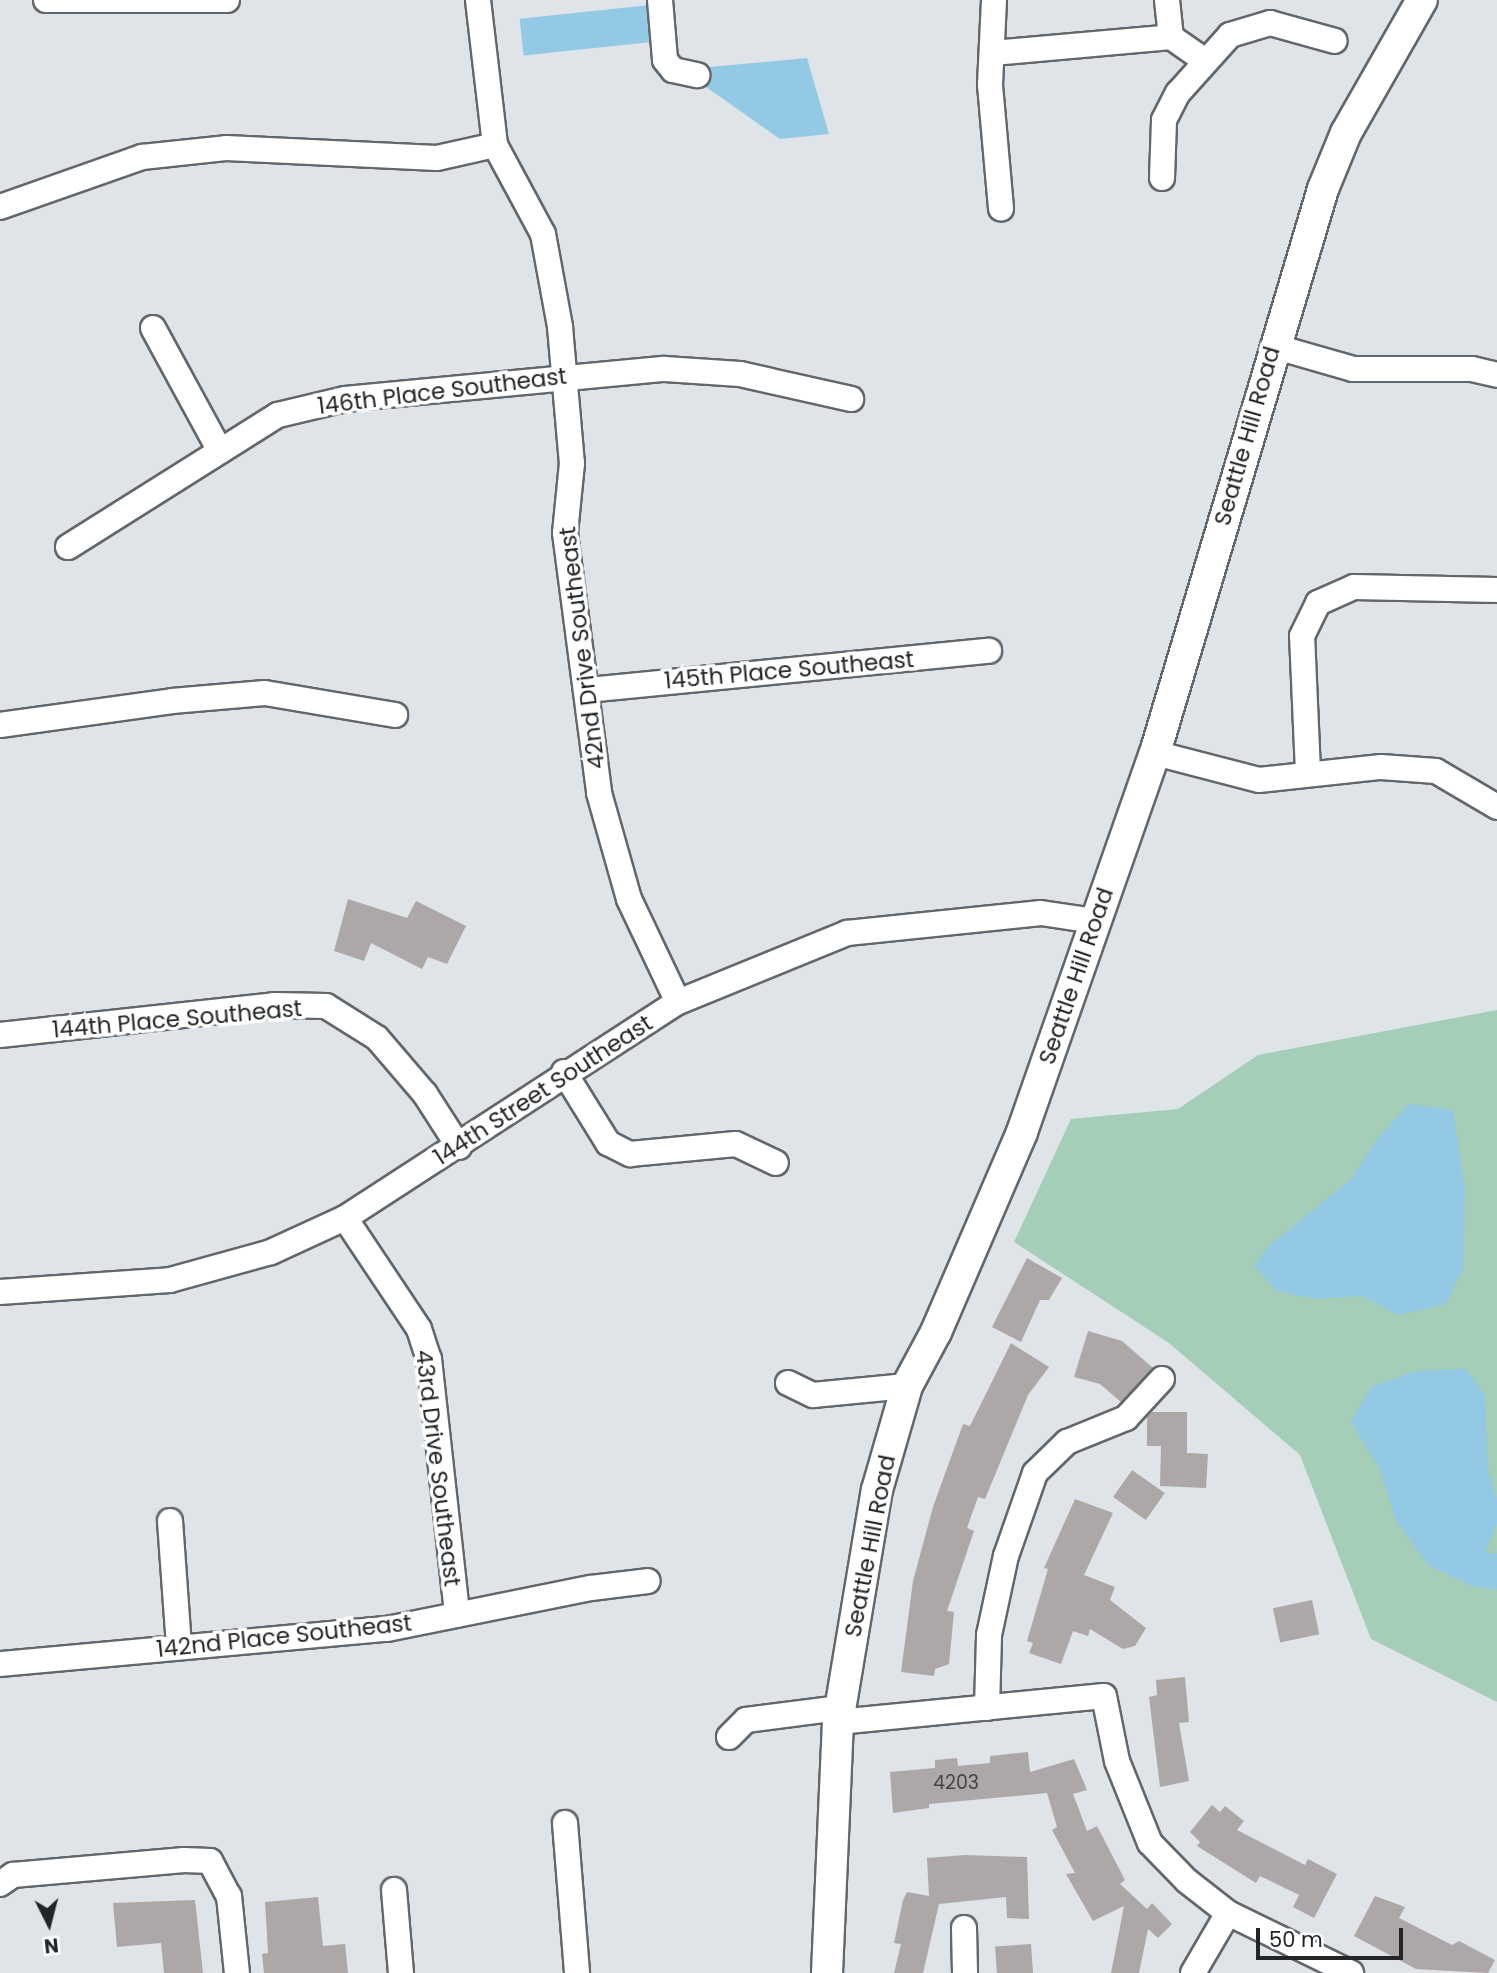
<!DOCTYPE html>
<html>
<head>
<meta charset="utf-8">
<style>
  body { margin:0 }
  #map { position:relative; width:1497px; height:1973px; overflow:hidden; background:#dee4e8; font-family:Poppins,sans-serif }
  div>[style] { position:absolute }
  .green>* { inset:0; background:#a4ceb8 }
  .water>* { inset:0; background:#94c9e5; transform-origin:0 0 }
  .building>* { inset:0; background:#aea7a7; transform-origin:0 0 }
  .roads { filter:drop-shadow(2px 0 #62676b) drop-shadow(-2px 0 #62676b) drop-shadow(0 2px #62676b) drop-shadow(0 -2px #62676b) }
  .minor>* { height:24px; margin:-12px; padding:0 12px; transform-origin:12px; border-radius:12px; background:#fff }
  .major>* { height:30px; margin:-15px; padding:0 15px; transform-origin:15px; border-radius:15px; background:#fff }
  span { translate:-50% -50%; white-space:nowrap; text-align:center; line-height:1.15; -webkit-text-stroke:7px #fff; paint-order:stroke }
  .number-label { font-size:19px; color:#454546 }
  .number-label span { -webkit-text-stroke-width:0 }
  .street-label { font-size:23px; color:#222426 }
  .north { position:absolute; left:14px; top:1889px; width:70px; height:70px; -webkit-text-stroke:5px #fff; paint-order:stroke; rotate:174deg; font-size:19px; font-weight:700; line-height:28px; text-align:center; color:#222426 }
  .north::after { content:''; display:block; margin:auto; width:24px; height:32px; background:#222426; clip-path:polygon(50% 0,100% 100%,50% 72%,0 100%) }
  .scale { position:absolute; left:1256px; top:1928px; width:147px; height:32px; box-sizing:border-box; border:4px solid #222426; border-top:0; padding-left:9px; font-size:21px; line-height:24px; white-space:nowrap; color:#222426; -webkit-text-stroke:5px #fff; paint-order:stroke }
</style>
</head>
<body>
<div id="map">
  <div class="green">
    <i style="clip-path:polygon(1497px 1010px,1497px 1702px,1371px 1639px,1300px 1455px,1169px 1343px,1014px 1242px,1071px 1119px,1178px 1109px,1258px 1055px)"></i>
  </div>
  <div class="water">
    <i style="left:650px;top:5px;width:37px;height:131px;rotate:84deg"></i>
    <i style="clip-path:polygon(807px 58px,829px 134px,780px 139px,699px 82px,699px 68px)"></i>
    <i style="clip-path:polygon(1409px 1104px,1453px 1110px,1465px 1189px,1463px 1269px,1446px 1304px,1398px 1315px,1363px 1296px,1316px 1299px,1277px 1291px,1254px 1266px,1269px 1246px,1351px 1179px,1378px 1138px)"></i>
    <i style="clip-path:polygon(1466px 1369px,1485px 1395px,1488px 1471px,1497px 1500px,1497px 1523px,1485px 1553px,1497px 1554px,1497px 1590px,1472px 1586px,1428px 1565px,1396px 1521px,1380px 1469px,1351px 1422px,1371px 1387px,1415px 1371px)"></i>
  </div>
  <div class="building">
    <i style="clip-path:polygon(348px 899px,407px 918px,416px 901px,466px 926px,447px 964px,428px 957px,422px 969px,371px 943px,364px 961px,334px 951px)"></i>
    <i style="clip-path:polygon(1027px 1258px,1062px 1278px,1049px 1300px,1040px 1300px,1021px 1342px,992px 1327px)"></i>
    <i style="clip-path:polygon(1088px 1331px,1122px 1341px,1153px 1368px,1121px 1402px,1100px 1384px,1074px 1377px)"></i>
    <i style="clip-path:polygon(1011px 1343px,1049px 1367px,1028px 1395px,985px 1499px,978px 1497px,967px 1528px,974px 1531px,947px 1611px,954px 1612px,949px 1664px,935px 1669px,934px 1676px,901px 1672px,913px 1581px,933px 1507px,963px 1424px,970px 1426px)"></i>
    <i style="clip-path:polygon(1152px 1412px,1187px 1412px,1187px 1453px,1208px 1454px,1206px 1488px,1160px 1486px,1161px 1446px,1147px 1446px,1147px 1417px)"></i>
    <i style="left:1132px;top:1470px;width:40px;height:33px;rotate:35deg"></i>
    <i style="clip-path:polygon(1075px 1499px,1113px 1513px,1084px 1575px,1115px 1587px,1110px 1600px,1146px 1628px,1135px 1646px,1123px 1649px,1090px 1629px,1088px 1636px,1073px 1631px,1061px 1664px,1029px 1653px,1033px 1643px,1027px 1641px,1048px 1569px,1044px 1568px)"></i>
    <i style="left:1312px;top:1600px;width:35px;height:40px;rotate:78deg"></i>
    <i style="clip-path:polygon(1185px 1677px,1189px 1722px,1179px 1723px,1189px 1781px,1160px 1787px,1149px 1697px,1157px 1695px,1156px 1680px)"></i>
    <i style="clip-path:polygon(1028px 1752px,1030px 1772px,1074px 1759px,1087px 1790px,1073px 1794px,1087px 1831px,1097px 1826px,1125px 1880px,1120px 1884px,1147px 1909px,1152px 1903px,1172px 1924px,1158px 1938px,1148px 1929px,1139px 1973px,1111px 1973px,1124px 1906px,1093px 1921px,1066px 1874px,1075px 1873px,1052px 1830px,1057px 1827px,1047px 1793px,929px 1804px,929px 1808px,893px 1813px,890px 1772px,935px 1768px,935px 1760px,957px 1758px,958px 1766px,990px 1763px,990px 1756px)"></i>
    <i style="clip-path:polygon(1212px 1805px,1220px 1812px,1225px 1806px,1244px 1821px,1237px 1830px,1305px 1865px,1308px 1859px,1337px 1874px,1314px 1918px,1293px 1907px,1299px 1895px,1260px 1876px,1256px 1883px,1197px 1846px,1200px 1842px,1190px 1832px)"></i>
    <i style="clip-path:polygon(965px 1855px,1027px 1857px,1029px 1919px,1007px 1918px,1006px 1897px,939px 1904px,923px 1973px,894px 1973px,901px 1944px,894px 1943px,903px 1900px,907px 1892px,929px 1896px,927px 1858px)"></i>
    <i style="clip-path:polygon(1375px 1896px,1405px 1907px,1399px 1918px,1452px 1945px,1459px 1941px,1495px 1960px,1488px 1973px,1416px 1969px,1354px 1936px)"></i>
    <i style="clip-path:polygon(318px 1897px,323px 1946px,345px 1944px,348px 1973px,264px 1973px,262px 1954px,268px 1953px,265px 1902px)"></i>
    <i style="clip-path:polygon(195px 1900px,203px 1973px,164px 1973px,161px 1943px,117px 1947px,113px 1903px)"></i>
    <i style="left:1031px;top:1944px;width:29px;height:36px;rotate:86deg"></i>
  </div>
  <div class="roads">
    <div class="minor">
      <i style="left:46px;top:0;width:181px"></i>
      <i style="left:478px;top:0;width:146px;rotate:83.3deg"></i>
      <i style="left:495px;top:145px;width:101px;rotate:61.7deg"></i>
      <i style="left:543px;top:234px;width:95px;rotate:79.6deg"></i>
      <i style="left:560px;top:327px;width:137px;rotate:85deg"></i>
      <i style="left:572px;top:463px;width:70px;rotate:95.7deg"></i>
      <i style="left:565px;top:533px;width:262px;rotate:82.5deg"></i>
      <i style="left:599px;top:793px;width:110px;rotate:74.2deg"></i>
      <i style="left:629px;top:899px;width:114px;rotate:64.6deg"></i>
      <i style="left:660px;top:0;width:60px;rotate:85.2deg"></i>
      <i style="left:665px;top:60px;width:13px;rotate:51deg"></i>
      <i style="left:673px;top:70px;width:25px;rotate:12deg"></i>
      <i style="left:994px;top:0;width:85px;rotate:92.7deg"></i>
      <i style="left:990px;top:85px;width:124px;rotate:84.9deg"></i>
      <i style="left:1167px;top:0;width:37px;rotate:84deg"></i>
      <i style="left:993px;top:53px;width:179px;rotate:-5.1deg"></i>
      <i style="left:1171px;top:37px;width:40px;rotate:34.9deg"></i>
      <i style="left:1162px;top:178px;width:58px;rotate:-88deg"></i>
      <i style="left:1164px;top:120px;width:30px;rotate:-63deg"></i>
      <i style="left:1178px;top:93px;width:78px;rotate:-48.1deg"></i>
      <i style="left:1230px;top:35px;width:42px;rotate:-16.7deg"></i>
      <i style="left:1270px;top:23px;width:67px;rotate:15.5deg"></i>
      <i style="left:0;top:207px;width:151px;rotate:-19.4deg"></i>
      <i style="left:142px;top:157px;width:84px;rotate:-6.1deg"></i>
      <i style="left:226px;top:148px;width:211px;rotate:2.7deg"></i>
      <i style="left:437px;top:158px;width:59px;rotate:-12.6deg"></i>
      <i style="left:153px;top:328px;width:140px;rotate:61.4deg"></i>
      <i style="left:1273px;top:346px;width:83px;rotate:16deg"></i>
      <i style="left:1353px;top:369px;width:119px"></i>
      <i style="left:1472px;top:369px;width:26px;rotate:13deg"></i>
      <i style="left:68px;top:547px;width:248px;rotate:-32.2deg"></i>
      <i style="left:278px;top:415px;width:69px;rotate:-13.4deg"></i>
      <i style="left:345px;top:399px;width:321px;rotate:-5.4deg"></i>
      <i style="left:665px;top:369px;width:75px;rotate:3.8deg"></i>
      <i style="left:740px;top:374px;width:114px;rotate:12.7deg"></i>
      <i style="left:588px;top:690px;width:403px;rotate:-5.6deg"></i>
      <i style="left:0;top:725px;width:174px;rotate:-7.9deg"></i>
      <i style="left:172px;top:701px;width:93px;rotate:-4.9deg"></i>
      <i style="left:265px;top:693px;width:132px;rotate:9.6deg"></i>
      <i style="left:1155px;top:753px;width:107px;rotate:14.6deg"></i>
      <i style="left:1259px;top:780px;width:123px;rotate:-6.1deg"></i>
      <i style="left:1381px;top:767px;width:55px;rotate:4.2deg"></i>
      <i style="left:1436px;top:771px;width:71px;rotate:30.5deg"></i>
      <i style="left:1308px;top:772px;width:136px;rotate:-92.5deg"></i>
      <i style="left:1302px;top:636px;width:37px;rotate:-64deg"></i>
      <i style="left:1318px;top:603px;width:39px;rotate:-24deg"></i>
      <i style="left:1354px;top:587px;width:143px;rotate:1.2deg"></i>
      <i style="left:0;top:1035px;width:276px;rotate:-6.2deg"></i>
      <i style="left:274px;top:1005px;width:52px;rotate:1.1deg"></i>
      <i style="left:326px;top:1006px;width:60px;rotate:32.1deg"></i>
      <i style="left:377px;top:1038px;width:74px;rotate:49.4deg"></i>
      <i style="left:425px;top:1094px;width:63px;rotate:57.3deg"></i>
      <i style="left:564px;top:1072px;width:84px;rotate:58.2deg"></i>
      <i style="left:608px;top:1143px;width:25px;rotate:27deg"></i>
      <i style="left:630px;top:1154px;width:106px;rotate:-5.4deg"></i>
      <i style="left:736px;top:1144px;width:44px;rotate:25.4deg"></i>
      <i style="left:345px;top:1218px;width:133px;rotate:56.3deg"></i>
      <i style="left:419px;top:1329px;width:32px;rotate:72deg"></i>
      <i style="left:429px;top:1359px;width:257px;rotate:83.7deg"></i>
      <i style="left:0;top:1292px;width:170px;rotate:-4deg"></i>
      <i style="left:170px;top:1280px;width:105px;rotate:-15.5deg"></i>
      <i style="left:271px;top:1252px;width:81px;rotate:-24.7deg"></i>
      <i style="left:345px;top:1218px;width:397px;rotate:-33deg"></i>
      <i style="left:678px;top:1002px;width:183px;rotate:-22.2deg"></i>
      <i style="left:847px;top:933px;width:195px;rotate:-5.9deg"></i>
      <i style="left:1041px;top:913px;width:55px;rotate:8.4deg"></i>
      <i style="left:788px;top:1383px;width:28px;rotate:26deg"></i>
      <i style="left:813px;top:1395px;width:94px;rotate:-5.5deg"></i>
      <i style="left:170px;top:1521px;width:125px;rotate:85.9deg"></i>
      <i style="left:0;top:1664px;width:389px;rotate:-5.2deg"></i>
      <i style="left:387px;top:1629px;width:208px;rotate:-11.4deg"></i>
      <i style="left:591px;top:1588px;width:57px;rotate:-7deg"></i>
      <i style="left:987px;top:1708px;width:73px;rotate:-88.4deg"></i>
      <i style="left:989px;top:1635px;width:81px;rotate:-77.9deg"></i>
      <i style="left:1006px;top:1556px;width:88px;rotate:-70.7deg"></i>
      <i style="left:1035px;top:1473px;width:45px;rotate:-44.1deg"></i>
      <i style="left:1067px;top:1442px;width:64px;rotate:-22.1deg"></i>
      <i style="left:1126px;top:1418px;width:53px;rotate:-47.3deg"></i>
      <i style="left:838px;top:1722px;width:267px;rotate:-5.6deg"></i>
      <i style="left:1104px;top:1696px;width:66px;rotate:78.7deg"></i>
      <i style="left:1117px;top:1761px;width:88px;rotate:68.1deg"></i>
      <i style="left:1150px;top:1843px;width:53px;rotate:45.8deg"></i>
      <i style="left:1187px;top:1881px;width:52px;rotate:38deg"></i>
      <i style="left:1228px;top:1913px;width:137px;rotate:26deg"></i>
      <i style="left:729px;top:1737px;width:24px;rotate:-45deg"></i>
      <i style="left:746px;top:1720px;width:95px;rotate:-7.3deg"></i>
      <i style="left:565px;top:1823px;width:150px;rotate:85.4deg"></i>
      <i style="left:0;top:1884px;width:16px;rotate:-35deg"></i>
      <i style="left:13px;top:1875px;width:172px;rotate:-5deg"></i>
      <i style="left:184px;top:1860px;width:26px;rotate:2deg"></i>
      <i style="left:210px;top:1861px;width:40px;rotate:62deg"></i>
      <i style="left:229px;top:1896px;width:77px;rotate:84.1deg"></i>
      <i style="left:394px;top:1890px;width:83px;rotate:85.2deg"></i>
      <i style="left:964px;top:1928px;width:45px;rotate:88.7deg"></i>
      <i style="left:1193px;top:1973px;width:69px;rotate:-59.7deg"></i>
    </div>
    <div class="major">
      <i style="left:827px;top:1973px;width:251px;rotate:-87.5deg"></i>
      <i style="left:838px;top:1722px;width:235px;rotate:-80.5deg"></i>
      <i style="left:877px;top:1490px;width:108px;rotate:-73.9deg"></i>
      <i style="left:907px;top:1386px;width:61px;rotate:-61.8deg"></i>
      <i style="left:936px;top:1332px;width:218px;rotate:-66.7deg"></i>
      <i style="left:1022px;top:1132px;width:402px;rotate:-70.7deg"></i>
      <i style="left:1155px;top:753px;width:588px;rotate:-73.41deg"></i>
      <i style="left:1323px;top:189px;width:61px;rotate:-67.7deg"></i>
      <i style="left:1346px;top:133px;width:153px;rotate:-60.3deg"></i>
    </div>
  </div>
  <div class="number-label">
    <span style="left:956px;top:1783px">4203</span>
  </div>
  <div class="street-label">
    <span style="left:442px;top:391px;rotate:-7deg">146th Place Southeast</span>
    <span style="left:1247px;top:436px;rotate:-74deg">Seattle Hill Road</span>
    <span style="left:582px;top:648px;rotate:-97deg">42nd Drive Southeast</span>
    <span style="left:789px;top:670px;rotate:-5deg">145th Place Southeast</span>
    <span style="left:1076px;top:976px;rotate:-71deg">Seattle Hill Road</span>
    <span style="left:177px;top:1019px;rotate:-5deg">144th Place Southeast</span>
    <span style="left:543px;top:1090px;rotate:-33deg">144th Street Southeast</span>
    <span style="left:438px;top:1468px;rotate:83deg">43rd Drive Southeast</span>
    <span style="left:870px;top:1546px;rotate:-79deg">Seattle Hill Road</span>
    <span style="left:284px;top:1636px;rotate:-6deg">142nd Place Southeast</span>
  </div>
  <div class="north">N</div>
  <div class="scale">50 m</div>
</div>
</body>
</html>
